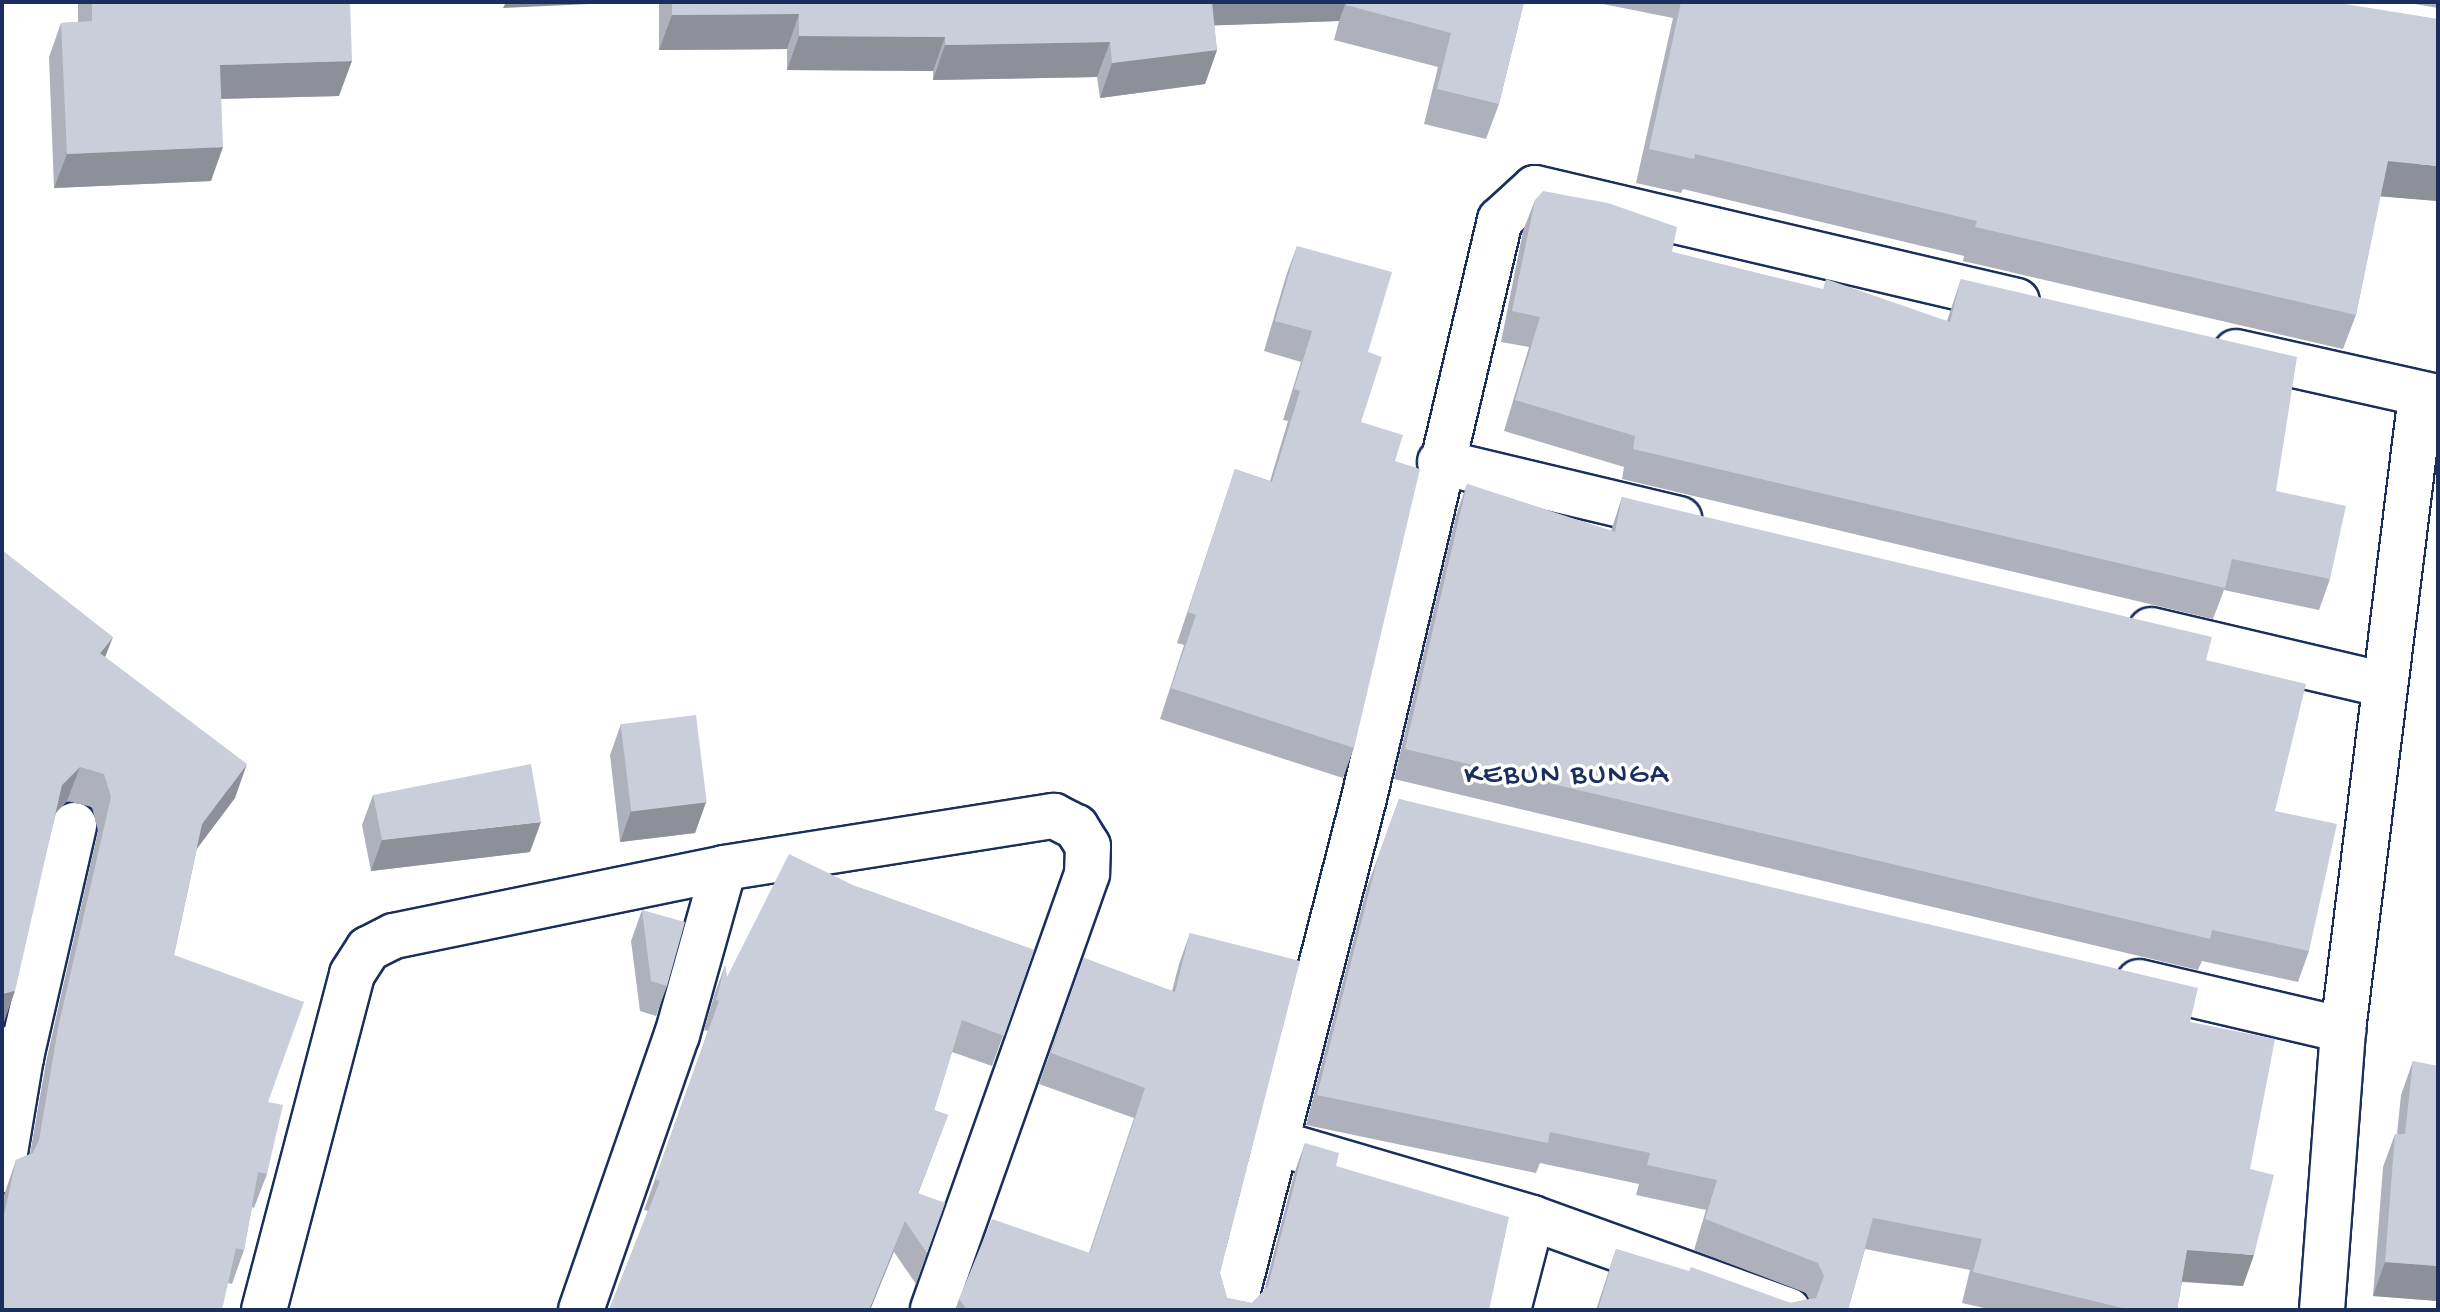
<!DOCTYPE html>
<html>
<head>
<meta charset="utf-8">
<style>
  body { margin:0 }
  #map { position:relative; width:2440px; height:1312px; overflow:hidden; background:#fff; font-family:"Gochi Hand",sans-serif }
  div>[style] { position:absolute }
  .roads { filter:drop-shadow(2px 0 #1b2f5e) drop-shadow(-2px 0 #1b2f5e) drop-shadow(0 2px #1b2f5e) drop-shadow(0 -2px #1b2f5e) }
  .minor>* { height:44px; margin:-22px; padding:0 22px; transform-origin:22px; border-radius:22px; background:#fff }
  .wall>* { inset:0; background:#aeb1bb }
  .shaded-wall>* { inset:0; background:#8d9099 }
  .building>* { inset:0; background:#caceda; transform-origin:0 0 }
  span { translate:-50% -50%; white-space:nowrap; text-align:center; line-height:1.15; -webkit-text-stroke:7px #fff; paint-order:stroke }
  .quarter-label { font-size:30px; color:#1b2f5e; letter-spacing:2px }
  .frame { position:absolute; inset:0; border:4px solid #1b2f5e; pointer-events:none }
</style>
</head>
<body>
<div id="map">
  <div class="roads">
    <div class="minor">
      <i style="left:2236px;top:352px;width:207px;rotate:12.6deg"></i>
      <i style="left:1440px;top:462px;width:246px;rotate:13.4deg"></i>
      <i style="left:2151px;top:630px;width:240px;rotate:13.2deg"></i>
      <i style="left:2139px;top:982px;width:210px;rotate:13.2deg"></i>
      <i style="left:2px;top:1049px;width:21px;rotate:23deg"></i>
      <i style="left:21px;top:1057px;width:115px;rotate:99.5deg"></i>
      <i style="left:21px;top:1057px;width:238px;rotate:-77.1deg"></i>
      <i style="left:1281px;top:1144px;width:262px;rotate:16.4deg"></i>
      <i style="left:1532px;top:1218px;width:272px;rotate:19.8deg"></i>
      <i style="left:264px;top:1310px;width:347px;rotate:-75.3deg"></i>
      <i style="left:352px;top:974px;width:30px;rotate:-57deg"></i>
      <i style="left:368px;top:949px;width:29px;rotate:-27deg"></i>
      <i style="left:394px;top:936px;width:337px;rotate:-11.6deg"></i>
      <i style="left:724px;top:868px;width:334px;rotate:-9deg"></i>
      <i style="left:1054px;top:816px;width:25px;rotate:27deg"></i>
      <i style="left:1076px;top:827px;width:22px;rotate:58deg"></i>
      <i style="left:1088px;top:846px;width:28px;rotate:92deg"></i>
      <i style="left:1087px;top:874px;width:462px;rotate:109.5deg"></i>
      <i style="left:581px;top:1310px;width:291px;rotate:-70.8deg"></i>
      <i style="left:677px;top:1035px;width:173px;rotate:-74.3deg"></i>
      <i style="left:1233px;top:1310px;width:528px;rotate:-75.65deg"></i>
      <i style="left:1364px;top:798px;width:594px;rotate:-76.76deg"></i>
      <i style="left:1500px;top:220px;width:47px;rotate:-42.4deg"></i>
      <i style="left:1535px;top:188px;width:495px;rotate:13.2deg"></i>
      <i style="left:1508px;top:1310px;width:95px;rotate:-75.4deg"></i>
      <i style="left:2322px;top:1310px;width:281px;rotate:-85.7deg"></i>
      <i style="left:2343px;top:1030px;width:640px;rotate:-83deg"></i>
    </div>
  </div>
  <div class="wall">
    <i style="clip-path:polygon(78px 2px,350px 2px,339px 96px,221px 99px,211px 181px,54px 188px,49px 57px,61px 23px,78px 22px)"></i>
    <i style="clip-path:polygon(659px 2px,1524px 2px,1499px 104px,1486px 139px,1424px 124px,1438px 67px,1334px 40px,1339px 21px,1214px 25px,1217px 50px,1205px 84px,1100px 98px,1097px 77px,933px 80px,933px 71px,787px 70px,787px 49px,659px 50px)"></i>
    <i style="clip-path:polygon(1593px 2px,2333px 2px,2438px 201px,2380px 196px,2356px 315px,2343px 349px,1963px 261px,1964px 256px,1683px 189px,1681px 193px,1636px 183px,1673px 18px)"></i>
    <i style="clip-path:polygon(2403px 2px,2438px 2px,2438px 8px)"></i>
    <i style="clip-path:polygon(1535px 200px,1672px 252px,1947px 321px,1961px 279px,2276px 491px,2330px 579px,2319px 610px,2224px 590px,2213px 619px,1622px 479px,1624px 467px,1504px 431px,1529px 347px,1501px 342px,1523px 231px)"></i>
    <i style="clip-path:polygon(1297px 246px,1368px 352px,1361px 422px,1395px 461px,1354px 748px,1343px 778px,1160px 719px,1184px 645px,1177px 643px,1235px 469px,1270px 481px,1288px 421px,1283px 420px,1301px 362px,1264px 351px,1286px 276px)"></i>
    <i style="clip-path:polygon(1467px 484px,1611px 531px,1622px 497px,2206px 660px,2275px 811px,2309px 951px,2298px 982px,2202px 961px,2198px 970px,1394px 779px,1456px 515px)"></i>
    <i style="clip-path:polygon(2px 550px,105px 657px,235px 798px,197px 848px,174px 955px,268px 1102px,267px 1174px,254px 1208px,252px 1207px,244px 1250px,232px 1284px,228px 1283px,2px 1310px,2px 1201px,16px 1160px,30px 1154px,46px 1062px,98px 831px,92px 807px,67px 801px,56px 813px,3px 1025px)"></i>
    <i style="clip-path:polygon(621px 724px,706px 802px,695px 833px,620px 842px,610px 755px)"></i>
    <i style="clip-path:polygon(373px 795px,530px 852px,371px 871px,362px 825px)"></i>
    <i style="clip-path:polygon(1399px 799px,2190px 1022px,2250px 1169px,2243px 1286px,2182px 1282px,2177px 1310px,1993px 1310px,1962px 1303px,1970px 1270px,1865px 1249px,1848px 1310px,1596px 1310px,1616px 1249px,1791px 1303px,1809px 1299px,1806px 1293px,1694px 1250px,1706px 1210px,1636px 1195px,1639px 1184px,1540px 1163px,1536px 1173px,1306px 1125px,1367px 887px)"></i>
    <i style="clip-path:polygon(855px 886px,1034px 950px,992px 1066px,952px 1052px,934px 1110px,948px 1115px,918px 1194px,945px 1203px,916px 1284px,894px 1252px,870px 1310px,609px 1310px,648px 1211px,644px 1210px,708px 1031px,704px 1030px,714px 996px,725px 965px,727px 977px)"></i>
    <i style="clip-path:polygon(642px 910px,667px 986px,656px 1016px,640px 1011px,631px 941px)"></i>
    <i style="clip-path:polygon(1190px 933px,1220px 1273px,1227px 1298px,1252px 1303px,1264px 1291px,1294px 1174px,1305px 1143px,1336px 1166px,1489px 1310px,955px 1310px,959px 1299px,1089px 1253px,1134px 1118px,1039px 1084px,1084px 958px,1172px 991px,1179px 964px)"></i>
    <i style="clip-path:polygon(2413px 1061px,2438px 1301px,2373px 1296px,2383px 1167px,2395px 1134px,2397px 1134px,2401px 1095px)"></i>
  </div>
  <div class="shaded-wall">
    <i style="clip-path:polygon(506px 2px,632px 2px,503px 8px)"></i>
    <i style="clip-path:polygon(1206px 2px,1346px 2px,1339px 21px,1198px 26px)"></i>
    <i style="clip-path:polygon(799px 14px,787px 49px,659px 50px,672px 15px)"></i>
    <i style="clip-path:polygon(799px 36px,945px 37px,933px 71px,787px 70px)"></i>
    <i style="clip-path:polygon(1110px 42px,1097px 77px,933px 80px,945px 45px)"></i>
    <i style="clip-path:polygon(1217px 50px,1205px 84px,1100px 98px,1112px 63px)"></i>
    <i style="clip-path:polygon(352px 61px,339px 96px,207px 99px,220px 65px)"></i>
    <i style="clip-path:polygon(223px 147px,211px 181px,54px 188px,67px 154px)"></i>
    <i style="clip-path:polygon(2388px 161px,2438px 166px,2438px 201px,2375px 196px)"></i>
    <i style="clip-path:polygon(113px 637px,100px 670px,100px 653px)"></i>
    <i style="clip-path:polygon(247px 764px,235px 798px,190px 858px,202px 824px)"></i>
    <i style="clip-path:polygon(80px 767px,67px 801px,50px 819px,62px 785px)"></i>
    <i style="clip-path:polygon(706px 802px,695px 833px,620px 842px,631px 811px)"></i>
    <i style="clip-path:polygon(541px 822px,530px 852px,371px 871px,382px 840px)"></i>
    <i style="clip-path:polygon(15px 991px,3px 1025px,2px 1025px,2px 994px)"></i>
    <i style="clip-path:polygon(905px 1221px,870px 1310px,869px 1310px)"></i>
    <i style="clip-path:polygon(2187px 1250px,2254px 1255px,2243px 1286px,2176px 1281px)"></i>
    <i style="clip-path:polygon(2385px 1262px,2438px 1266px,2438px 1301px,2373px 1296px)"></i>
  </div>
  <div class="building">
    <i style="clip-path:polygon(92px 2px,350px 2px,352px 61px,220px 65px,223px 147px,67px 154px,61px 23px,92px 21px)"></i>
    <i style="clip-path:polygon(672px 2px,1212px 2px,1217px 50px,1112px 63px,1110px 42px,945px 45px,945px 37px,799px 36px,799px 14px,672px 15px)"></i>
    <i style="clip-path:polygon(1347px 2px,1524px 2px,1499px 104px,1437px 89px,1451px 33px,1346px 5px)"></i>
    <i style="clip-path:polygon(1681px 2px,2333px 2px,2438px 19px,2438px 166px,2388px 161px,2356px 315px,1975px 227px,1977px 221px,1695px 154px,1694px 159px,1649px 149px)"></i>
    <i style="clip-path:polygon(1543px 191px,1608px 203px,1677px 227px,1672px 252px,1823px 289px,1826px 279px,1950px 322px,1961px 279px,2297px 357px,2276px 491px,2346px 506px,2330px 579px,2232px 559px,2225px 588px,1633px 449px,1635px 436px,1515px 400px,1540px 317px,1512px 311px,1535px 200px)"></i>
    <i style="clip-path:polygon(1297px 246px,1392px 272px,1368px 352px,1382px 357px,1361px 422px,1403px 435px,1395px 461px,1420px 469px,1354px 748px,1171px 688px,1196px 615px,1188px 612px,1235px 469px,1272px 482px,1300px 391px,1294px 389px,1312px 331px,1275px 321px)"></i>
    <i style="clip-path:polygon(1467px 484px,1615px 532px,1622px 497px,2212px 637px,2206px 660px,2306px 684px,2275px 811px,2337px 824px,2309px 951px,2212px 930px,2210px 939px,1405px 749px)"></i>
    <i style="clip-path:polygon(2px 550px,113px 637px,100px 653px,247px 764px,202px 824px,174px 955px,304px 1002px,268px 1102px,283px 1105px,267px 1174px,258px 1172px,244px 1250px,236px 1248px,222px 1310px,2px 1310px,2px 1224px,16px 1160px,33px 1153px,39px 1140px,58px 1028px,111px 797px,104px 774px,80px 767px,62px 785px,15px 991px,2px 994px)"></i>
    <i style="left:696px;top:715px;width:88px;height:76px;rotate:83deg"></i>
    <i style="clip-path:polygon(531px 764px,541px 822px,382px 840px,373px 795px)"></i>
    <i style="clip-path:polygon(1399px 799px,2198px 988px,2190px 1022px,2275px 1039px,2250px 1169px,2274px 1175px,2254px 1255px,2187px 1250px,2177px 1310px,2131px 1310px,1973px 1272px,1982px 1239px,1873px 1218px,1848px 1310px,1598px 1310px,1616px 1249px,1689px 1271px,1691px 1267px,1791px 1303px,1816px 1298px,1824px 1276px,1818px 1263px,1705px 1219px,1717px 1180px,1647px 1165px,1650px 1153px,1550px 1132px,1548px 1143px,1317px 1095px,1378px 857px)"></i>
    <i style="clip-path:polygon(789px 854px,855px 886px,1034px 950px,1004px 1036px,962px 1020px,934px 1110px,948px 1115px,918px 1193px,945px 1203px,927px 1253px,905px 1221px,869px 1310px,609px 1310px,660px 1181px,655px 1179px,719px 1001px,716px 1000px,725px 965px,727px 977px)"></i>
    <i style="clip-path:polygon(642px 910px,685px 922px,667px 986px,651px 981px)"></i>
    <i style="clip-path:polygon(1190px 933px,1300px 961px,1220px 1273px,1227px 1298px,1252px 1303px,1268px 1286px,1305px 1143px,1339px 1153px,1336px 1166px,1509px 1217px,1489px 1310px,967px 1310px,959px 1299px,992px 1219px,1090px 1253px,1145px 1088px,1051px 1053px,1084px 958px,1175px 992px)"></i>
    <i style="clip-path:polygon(2413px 1061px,2438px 1066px,2438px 1266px,2385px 1262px,2395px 1134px,2405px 1134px)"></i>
  </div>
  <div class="quarter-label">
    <span style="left:1567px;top:777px">KEBUN BUNGA</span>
  </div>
  <div class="frame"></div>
</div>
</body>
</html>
